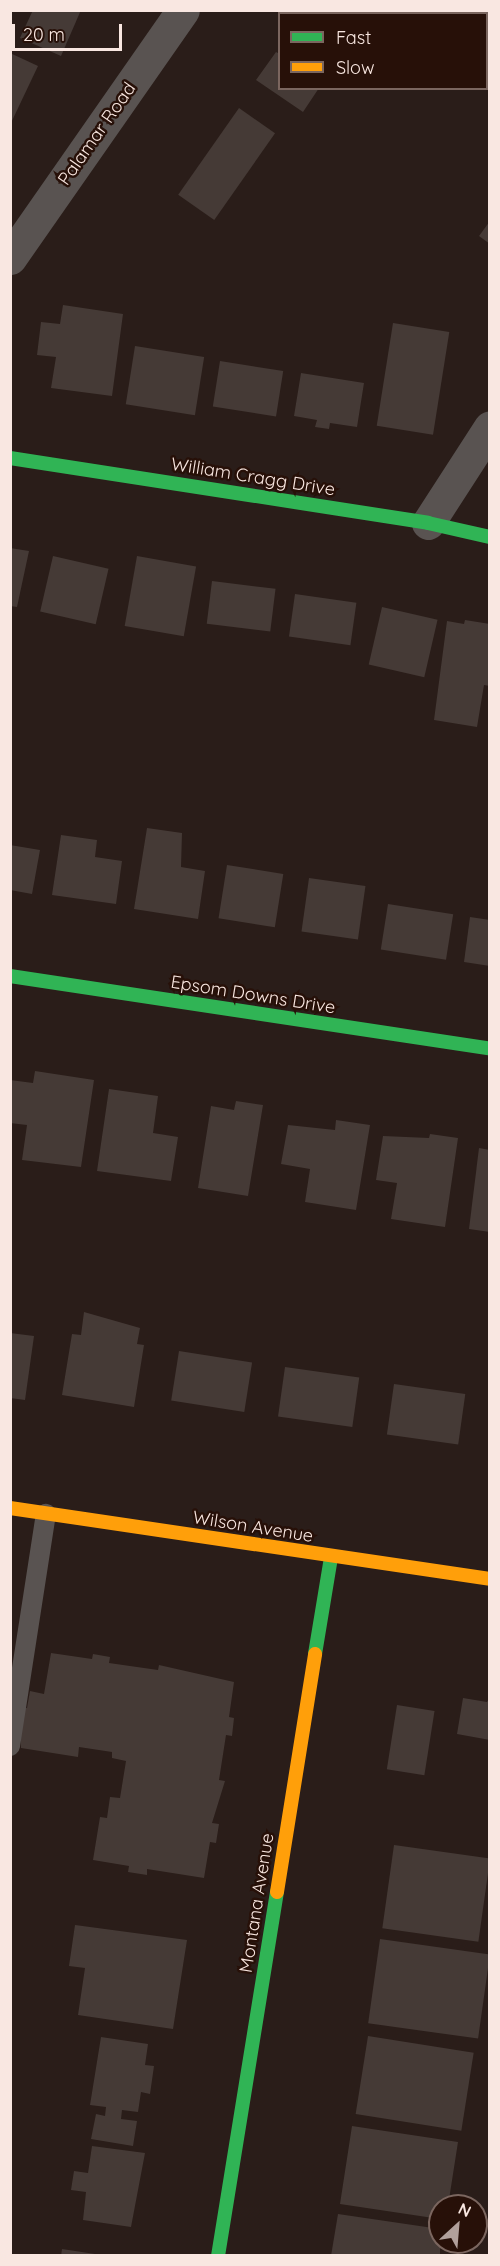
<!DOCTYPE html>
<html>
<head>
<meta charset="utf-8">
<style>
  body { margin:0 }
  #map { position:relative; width:500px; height:2266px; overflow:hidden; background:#2a1d19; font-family:Quicksand,sans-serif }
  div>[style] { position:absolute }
  .building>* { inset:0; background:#453a36; transform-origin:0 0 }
  .lane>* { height:20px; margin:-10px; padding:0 10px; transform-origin:10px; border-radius:10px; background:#595351 }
  .street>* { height:33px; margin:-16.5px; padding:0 16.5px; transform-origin:16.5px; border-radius:16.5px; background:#595351 }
  .fast>* { height:14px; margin:-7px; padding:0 7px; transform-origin:7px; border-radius:7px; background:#30b455 }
  .slow>* { height:14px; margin:-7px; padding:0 7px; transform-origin:7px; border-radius:7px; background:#ff9f0a }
  span { translate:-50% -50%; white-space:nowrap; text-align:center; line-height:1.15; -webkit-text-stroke:5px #271008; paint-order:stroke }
  .street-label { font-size:18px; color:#f9e7e1 }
  .frame { position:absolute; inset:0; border:12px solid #f9e7e1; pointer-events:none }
  .legend { position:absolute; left:278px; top:12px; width:210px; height:78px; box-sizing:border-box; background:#271008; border:2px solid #7b665f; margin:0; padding:8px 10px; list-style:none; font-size:18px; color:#f9e7e1 }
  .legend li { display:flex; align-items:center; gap:12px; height:30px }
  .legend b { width:30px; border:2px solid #7b665f }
  .north { position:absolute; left:428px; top:2194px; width:60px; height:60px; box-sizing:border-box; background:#271008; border:2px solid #7b665f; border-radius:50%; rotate:26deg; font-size:16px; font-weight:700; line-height:24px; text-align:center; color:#f9e7e1 }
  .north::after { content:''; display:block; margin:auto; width:21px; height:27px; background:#b1a09b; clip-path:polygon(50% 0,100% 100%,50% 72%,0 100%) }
  .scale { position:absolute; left:12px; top:24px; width:110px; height:27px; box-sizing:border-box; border:3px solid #f9e7e1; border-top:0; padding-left:8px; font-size:18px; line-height:21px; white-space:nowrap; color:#f9e7e1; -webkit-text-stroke:4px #271008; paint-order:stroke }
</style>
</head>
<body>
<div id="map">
  <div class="building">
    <i style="clip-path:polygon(33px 10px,81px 10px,61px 56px,20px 38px)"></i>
    <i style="left:303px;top:10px;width:112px;height:6px"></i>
    <i style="clip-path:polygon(276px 52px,280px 54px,280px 88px,319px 88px,303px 112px,256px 80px)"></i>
    <i style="clip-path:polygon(10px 53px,38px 66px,10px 125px)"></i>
    <i style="left:239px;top:108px;width:44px;height:106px;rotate:35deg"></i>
    <i style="clip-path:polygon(490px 221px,490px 244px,479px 236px)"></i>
    <i style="clip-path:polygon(63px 305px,123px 314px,112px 396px,51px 388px,56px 357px,37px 355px,41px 322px,60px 324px)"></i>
    <i style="left:393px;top:323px;width:57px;height:104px;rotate:9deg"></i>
    <i style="left:135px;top:346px;width:70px;height:59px;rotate:9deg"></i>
    <i style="left:220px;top:361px;width:64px;height:46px;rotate:9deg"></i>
    <i style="clip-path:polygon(301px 373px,364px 383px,357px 427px,330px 423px,329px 429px,315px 427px,317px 420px,294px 416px)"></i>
    <i style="clip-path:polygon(10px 548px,29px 551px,17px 607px,10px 606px)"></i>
    <i style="left:53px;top:556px;width:57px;height:57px;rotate:13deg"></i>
    <i style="left:137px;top:556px;width:60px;height:71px;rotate:10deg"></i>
    <i style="left:212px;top:581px;width:64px;height:43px;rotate:7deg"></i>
    <i style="left:295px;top:594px;width:62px;height:43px;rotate:8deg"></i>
    <i style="left:382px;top:607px;width:57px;height:59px;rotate:13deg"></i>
    <i style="clip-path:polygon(465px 620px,490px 624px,490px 686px,484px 685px,477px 727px,434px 720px,447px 621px,464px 624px)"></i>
    <i style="clip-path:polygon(147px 828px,182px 833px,181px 867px,205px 871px,198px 919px,134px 909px)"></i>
    <i style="clip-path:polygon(61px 835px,97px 840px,95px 857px,122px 861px,116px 904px,52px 895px)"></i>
    <i style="clip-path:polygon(10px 845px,40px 850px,32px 894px,10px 890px)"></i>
    <i style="left:227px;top:865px;width:57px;height:54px;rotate:9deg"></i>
    <i style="left:309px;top:878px;width:57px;height:54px;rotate:8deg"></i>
    <i style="left:388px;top:904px;width:66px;height:46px;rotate:9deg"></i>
    <i style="clip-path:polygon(470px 917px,490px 920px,490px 966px,464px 962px)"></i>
    <i style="clip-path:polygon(35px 1071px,94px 1080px,81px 1167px,22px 1160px,27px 1125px,10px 1123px,10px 1080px,33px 1083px)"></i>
    <i style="clip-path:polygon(109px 1089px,158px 1096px,153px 1133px,178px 1137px,171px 1181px,97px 1171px)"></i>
    <i style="clip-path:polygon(236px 1101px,263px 1105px,248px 1196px,198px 1188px,211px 1106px,234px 1110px)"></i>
    <i style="clip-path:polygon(336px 1120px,370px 1125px,356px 1210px,305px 1202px,310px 1169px,281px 1164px,288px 1125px,335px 1130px)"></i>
    <i style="clip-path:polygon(430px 1134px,458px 1138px,445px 1227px,391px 1219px,397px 1183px,376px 1180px,383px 1136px,429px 1138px)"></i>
    <i style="clip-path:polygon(479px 1148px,490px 1150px,490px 1232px,469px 1229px)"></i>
    <i style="clip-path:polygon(84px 1312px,140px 1328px,137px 1344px,144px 1345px,134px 1407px,62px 1395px,72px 1334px,81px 1335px)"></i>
    <i style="clip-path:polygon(10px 1333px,34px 1336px,25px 1400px,10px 1398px)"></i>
    <i style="left:179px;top:1351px;width:74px;height:50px;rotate:9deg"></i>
    <i style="left:285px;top:1367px;width:75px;height:50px;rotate:8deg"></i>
    <i style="left:394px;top:1384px;width:72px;height:51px;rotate:8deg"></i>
    <i style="clip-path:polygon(51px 1653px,92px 1659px,93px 1654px,110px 1657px,109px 1663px,158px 1670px,159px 1665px,234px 1682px,229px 1717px,234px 1718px,232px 1736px,226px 1735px,219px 1780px,225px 1781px,212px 1823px,219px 1824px,216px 1843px,210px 1842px,204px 1878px,147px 1869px,147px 1875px,128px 1872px,129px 1866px,93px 1860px,100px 1817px,107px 1818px,110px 1797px,120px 1798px,126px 1761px,112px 1758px,112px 1752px,79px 1747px,78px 1757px,21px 1748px,21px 1707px,27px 1708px,30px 1691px,44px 1694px)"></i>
    <i style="clip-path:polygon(490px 1697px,490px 1740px,457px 1734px,463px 1698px,487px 1702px)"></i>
    <i style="left:397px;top:1705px;width:38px;height:65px;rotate:9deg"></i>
    <i style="left:394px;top:1845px;width:97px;height:84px;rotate:8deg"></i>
    <i style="clip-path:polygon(75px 1925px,187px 1940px,173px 2029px,78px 2015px,85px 1968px,69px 1966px)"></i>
    <i style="left:380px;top:1939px;width:111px;height:85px;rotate:8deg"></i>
    <i style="left:368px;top:2036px;width:107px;height:79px;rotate:9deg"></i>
    <i style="clip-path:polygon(101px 2037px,148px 2044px,145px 2065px,154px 2066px,150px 2094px,141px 2092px,138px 2112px,122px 2110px,121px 2119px,137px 2121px,133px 2146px,91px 2139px,96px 2114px,105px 2116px,106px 2107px,90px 2105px)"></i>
    <i style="clip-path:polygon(352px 2126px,458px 2142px,448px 2206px,440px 2206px,440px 2219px,340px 2204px)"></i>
    <i style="clip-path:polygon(92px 2146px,145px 2153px,131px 2227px,83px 2220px,86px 2192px,71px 2190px,74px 2171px,88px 2173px)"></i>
    <i style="clip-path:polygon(338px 2214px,440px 2229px,440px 2256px,331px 2256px)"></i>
    <i style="clip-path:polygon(62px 2249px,95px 2254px,95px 2256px,61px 2256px)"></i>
  </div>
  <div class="lane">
    <i style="left:10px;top:1746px;width:235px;rotate:-81.2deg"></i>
  </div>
  <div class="street">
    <i style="left:10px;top:258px;width:302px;rotate:-55.1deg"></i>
    <i style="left:428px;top:523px;width:114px;rotate:-57.1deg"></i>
  </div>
  <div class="fast">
    <i style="left:10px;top:458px;width:423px;rotate:8.8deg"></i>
    <i style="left:428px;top:523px;width:64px;rotate:12.7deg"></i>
    <i style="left:10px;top:976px;width:486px;rotate:8.6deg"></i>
    <i style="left:315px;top:1654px;width:98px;rotate:-80.6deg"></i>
    <i style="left:218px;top:2256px;width:369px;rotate:-80.8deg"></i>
  </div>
  <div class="slow">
    <i style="left:10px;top:1508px;width:485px;rotate:8.4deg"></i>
    <i style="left:277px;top:1892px;width:241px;rotate:-80.9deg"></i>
  </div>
  <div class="street-label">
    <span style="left:97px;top:134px;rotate:-55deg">Palamar Road</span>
    <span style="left:253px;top:477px;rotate:9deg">William Cragg Drive</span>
    <span style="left:253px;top:995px;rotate:9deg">Epsom Downs Drive</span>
    <span style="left:253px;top:1527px;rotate:9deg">Wilson Avenue</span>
    <span style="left:257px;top:1903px;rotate:-81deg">Montana Avenue</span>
  </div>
  <div class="frame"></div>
  <ul class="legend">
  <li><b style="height:8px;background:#30b455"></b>Fast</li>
  <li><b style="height:8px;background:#ff9f0a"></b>Slow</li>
  </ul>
  <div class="north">N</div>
  <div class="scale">20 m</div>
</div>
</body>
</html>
